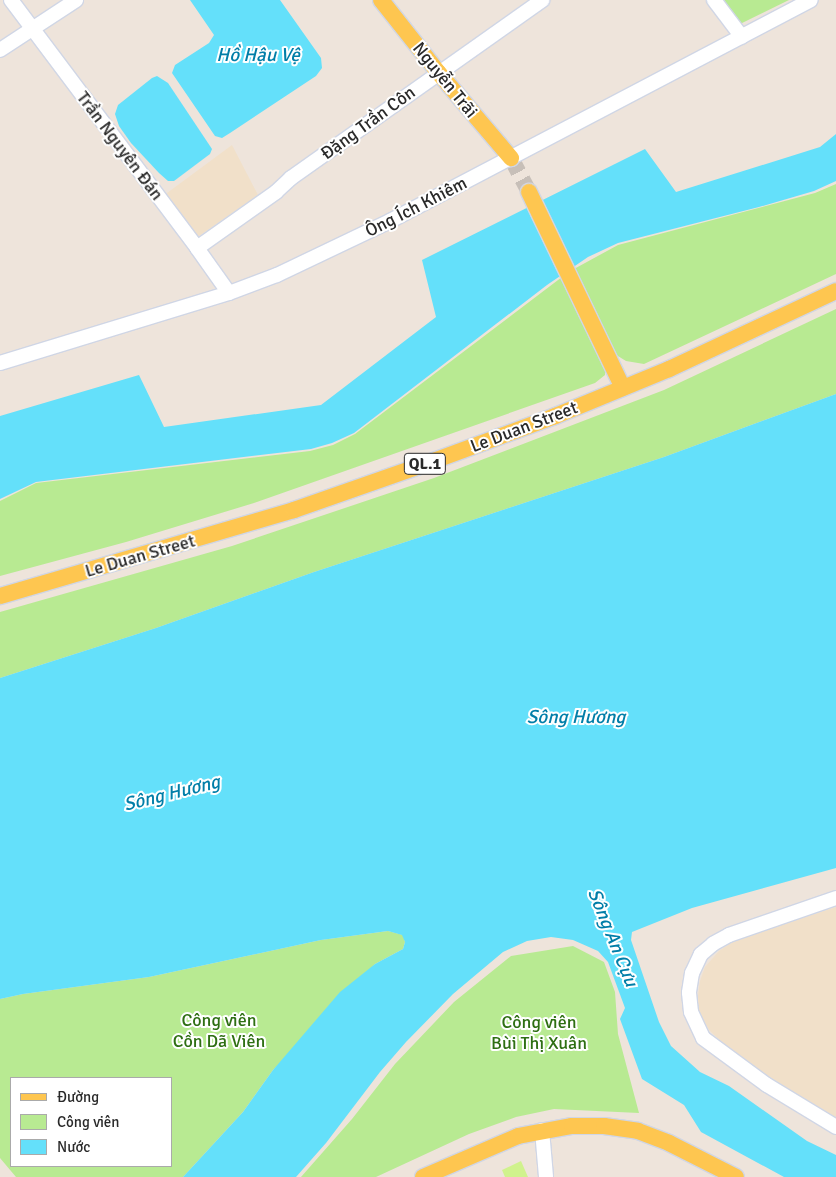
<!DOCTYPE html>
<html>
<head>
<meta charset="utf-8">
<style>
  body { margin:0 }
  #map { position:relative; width:836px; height:1177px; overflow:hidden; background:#eee4db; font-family:Signika,sans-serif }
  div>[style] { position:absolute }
  .education>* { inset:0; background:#f1e0c9 }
  .green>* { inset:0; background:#b8ea92 }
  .pitch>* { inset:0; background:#d0f28d }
  .water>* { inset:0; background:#64e0fa }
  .major-tunnel>* { height:16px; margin-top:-8px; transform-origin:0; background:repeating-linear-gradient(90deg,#c7bfb8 0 16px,transparent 0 24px) }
  .roads { filter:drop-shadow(1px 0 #d0d6e5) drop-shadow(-1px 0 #d0d6e5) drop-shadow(0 1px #d0d6e5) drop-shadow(0 -1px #d0d6e5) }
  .minor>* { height:14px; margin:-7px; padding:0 7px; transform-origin:7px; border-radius:7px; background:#fff }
  .major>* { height:16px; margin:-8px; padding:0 8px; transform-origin:8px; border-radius:8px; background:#fec650 }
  span { translate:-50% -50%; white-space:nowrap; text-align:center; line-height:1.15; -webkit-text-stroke:4px #fff; paint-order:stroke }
  .shield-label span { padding:1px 4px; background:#fff; border:1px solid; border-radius:4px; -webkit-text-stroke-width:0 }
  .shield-label { font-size:16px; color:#2a2a2a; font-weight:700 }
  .street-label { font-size:18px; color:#2a2a2a }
  .park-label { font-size:18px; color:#2e6f13 }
  .water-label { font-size:19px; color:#017ea8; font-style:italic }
  .legend { position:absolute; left:10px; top:1077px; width:162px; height:90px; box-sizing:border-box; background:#fff; border:1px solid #aaa; margin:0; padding:6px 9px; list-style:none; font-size:15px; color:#2a2a2a }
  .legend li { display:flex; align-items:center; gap:10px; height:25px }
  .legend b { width:25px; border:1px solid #aaa }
</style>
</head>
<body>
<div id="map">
  <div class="education">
    <i style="clip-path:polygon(232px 145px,258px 195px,196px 238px,163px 196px)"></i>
    <i style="clip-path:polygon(836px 907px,836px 1121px,770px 1078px,726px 1046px,709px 1030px,699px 1011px,698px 996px,700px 981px,705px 967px,719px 951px,735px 940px)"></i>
  </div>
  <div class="green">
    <i style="clip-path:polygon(720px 0,789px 0,738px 25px)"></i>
    <i style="clip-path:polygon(836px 184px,836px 274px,644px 364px,626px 361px,613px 353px,574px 269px,618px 245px,815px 193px)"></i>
    <i style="clip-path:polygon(562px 277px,605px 363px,605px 375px,595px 383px,254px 503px,126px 542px,0 576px,0 501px,36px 483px,310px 451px,333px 445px,355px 434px)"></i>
    <i style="clip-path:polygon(836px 309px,836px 394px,664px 457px,314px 572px,156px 628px,0 678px,0 612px,232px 546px,434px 478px,664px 390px)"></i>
    <i style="clip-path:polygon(evenodd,388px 931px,403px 935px,405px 942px,403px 949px,375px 964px,273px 1070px,243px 1112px,183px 1177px,16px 1177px,0 1158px,0 999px,23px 994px,149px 977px,321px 940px,388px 931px,11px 1078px,171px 1078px,171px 1166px,11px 1166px,11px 1078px)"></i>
    <i style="clip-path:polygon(573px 946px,604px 962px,615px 992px,618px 1034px,639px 1113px,554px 1109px,516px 1117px,469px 1134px,376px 1177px,301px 1177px,352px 1119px,395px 1064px,454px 1002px,511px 956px)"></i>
  </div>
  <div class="pitch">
    <i style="clip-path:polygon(521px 1161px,528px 1177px,505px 1177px,502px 1170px)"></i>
  </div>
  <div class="water">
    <i style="clip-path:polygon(190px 0,280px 0,321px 58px,322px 68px,316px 76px,230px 133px,222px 138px,215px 136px,172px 73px,175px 65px,209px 43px,214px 35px)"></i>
    <i style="clip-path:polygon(157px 76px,168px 83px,212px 149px,210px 154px,174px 181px,168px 181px,159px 173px,131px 143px,119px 126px,115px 114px,118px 105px,152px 78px)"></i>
    <i style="clip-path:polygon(836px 134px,836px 181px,814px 191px,759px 207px,618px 243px,588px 257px,547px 285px,354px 433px,332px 443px,311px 449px,36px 482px,0 499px,0 416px,139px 375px,164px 427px,321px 405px,436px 317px,422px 260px,645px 149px,676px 192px,820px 147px)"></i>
    <i style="clip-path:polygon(836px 394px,836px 868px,692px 908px,632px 932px,631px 940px,659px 1022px,671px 1046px,700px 1072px,729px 1086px,807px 1141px,836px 1155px,836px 1177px,784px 1177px,701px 1132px,684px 1105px,642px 1079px,620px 1019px,625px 1008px,608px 962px,598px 951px,573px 940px,551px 937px,527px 941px,503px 952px,453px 994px,406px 1042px,380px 1072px,326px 1143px,296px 1177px,183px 1177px,243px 1112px,273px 1070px,340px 992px,375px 964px,403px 949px,405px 942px,402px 935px,388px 931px,321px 940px,149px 977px,23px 994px,0 999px,0 678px,156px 628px,314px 572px,664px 457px)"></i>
  </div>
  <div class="major-tunnel">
    <i style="left:511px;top:158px;width:38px;rotate:62deg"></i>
  </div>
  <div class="roads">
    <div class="minor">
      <i style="left:11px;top:0;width:310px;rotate:53.1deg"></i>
      <i style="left:197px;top:248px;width:55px;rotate:54.6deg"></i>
      <i style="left:714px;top:0;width:46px;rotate:52.9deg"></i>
      <i style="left:0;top:50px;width:91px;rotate:-33.3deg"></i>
      <i style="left:197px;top:248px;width:97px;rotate:-35.3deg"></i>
      <i style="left:276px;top:192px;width:21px;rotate:-43deg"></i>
      <i style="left:291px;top:178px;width:308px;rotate:-35.3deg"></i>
      <i style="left:0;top:363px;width:239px;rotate:-17deg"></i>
      <i style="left:229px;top:293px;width:51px;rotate:-20.6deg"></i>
      <i style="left:277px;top:275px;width:125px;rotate:-25.5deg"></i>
      <i style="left:390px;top:221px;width:475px;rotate:-27.7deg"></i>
      <i style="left:836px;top:898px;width:113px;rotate:160.9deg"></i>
      <i style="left:729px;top:935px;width:18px;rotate:151deg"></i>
      <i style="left:713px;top:944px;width:16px;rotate:140deg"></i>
      <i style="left:701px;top:954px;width:21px;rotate:115deg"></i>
      <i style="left:692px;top:973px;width:20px;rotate:99deg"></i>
      <i style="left:689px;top:993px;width:19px;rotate:84deg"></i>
      <i style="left:691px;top:1012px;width:29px;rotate:65deg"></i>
      <i style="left:703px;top:1038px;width:79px;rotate:36.3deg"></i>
      <i style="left:767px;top:1085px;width:81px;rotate:31.3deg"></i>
      <i style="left:542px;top:1130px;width:47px;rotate:85.1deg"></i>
    </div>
    <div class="major">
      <i style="left:381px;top:0;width:92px;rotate:51.6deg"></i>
      <i style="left:438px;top:72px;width:113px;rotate:49.7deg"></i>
      <i style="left:529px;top:192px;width:217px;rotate:64.4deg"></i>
      <i style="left:0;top:596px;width:306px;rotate:-16.3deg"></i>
      <i style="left:294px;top:510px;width:142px;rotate:-19.3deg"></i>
      <i style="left:428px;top:463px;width:135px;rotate:-20.3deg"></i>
      <i style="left:555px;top:416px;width:123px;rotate:-22.4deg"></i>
      <i style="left:669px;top:369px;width:184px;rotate:-25deg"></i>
      <i style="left:423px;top:1177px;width:103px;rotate:-23.3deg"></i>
      <i style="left:518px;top:1136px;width:55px;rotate:-10.5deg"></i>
      <i style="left:572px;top:1126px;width:32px"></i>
      <i style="left:604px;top:1126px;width:34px;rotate:8deg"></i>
      <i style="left:638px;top:1131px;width:33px;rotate:21deg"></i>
      <i style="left:669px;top:1143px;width:75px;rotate:26.9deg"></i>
    </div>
  </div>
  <div class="shield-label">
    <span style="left:425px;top:464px">QL.1</span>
  </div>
  <div class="street-label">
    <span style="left:445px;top:80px;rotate:51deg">Nguyễn Trãi</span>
    <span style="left:368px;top:123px;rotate:-36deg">Đặng Trần Côn</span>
    <span style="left:120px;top:146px;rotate:53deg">Trần Nguyên Đán</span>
    <span style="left:416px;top:207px;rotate:-27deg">Ông Ích Khiêm</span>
    <span style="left:524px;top:427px;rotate:-21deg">Le Duan Street</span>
    <span style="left:140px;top:556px;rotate:-16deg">Le Duan Street</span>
  </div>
  <div class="park-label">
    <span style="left:219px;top:1031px">Công viên<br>Cồn Dã Viên</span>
    <span style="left:539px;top:1033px">Công viên<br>Bùi Thị Xuân</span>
  </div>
  <div class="water-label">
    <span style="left:258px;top:56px">Hồ Hậu Vệ</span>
    <span style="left:576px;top:718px">Sông Hương</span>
    <span style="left:172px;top:794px;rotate:-14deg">Sông Hương</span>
    <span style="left:612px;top:938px;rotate:68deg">Sông An Cựu</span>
  </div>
  <ul class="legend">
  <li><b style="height:6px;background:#fec650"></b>Đường</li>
  <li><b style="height:14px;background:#b8ea92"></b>Công viên</li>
  <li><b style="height:14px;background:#64e0fa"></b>Nước</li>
  </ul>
</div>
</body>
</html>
